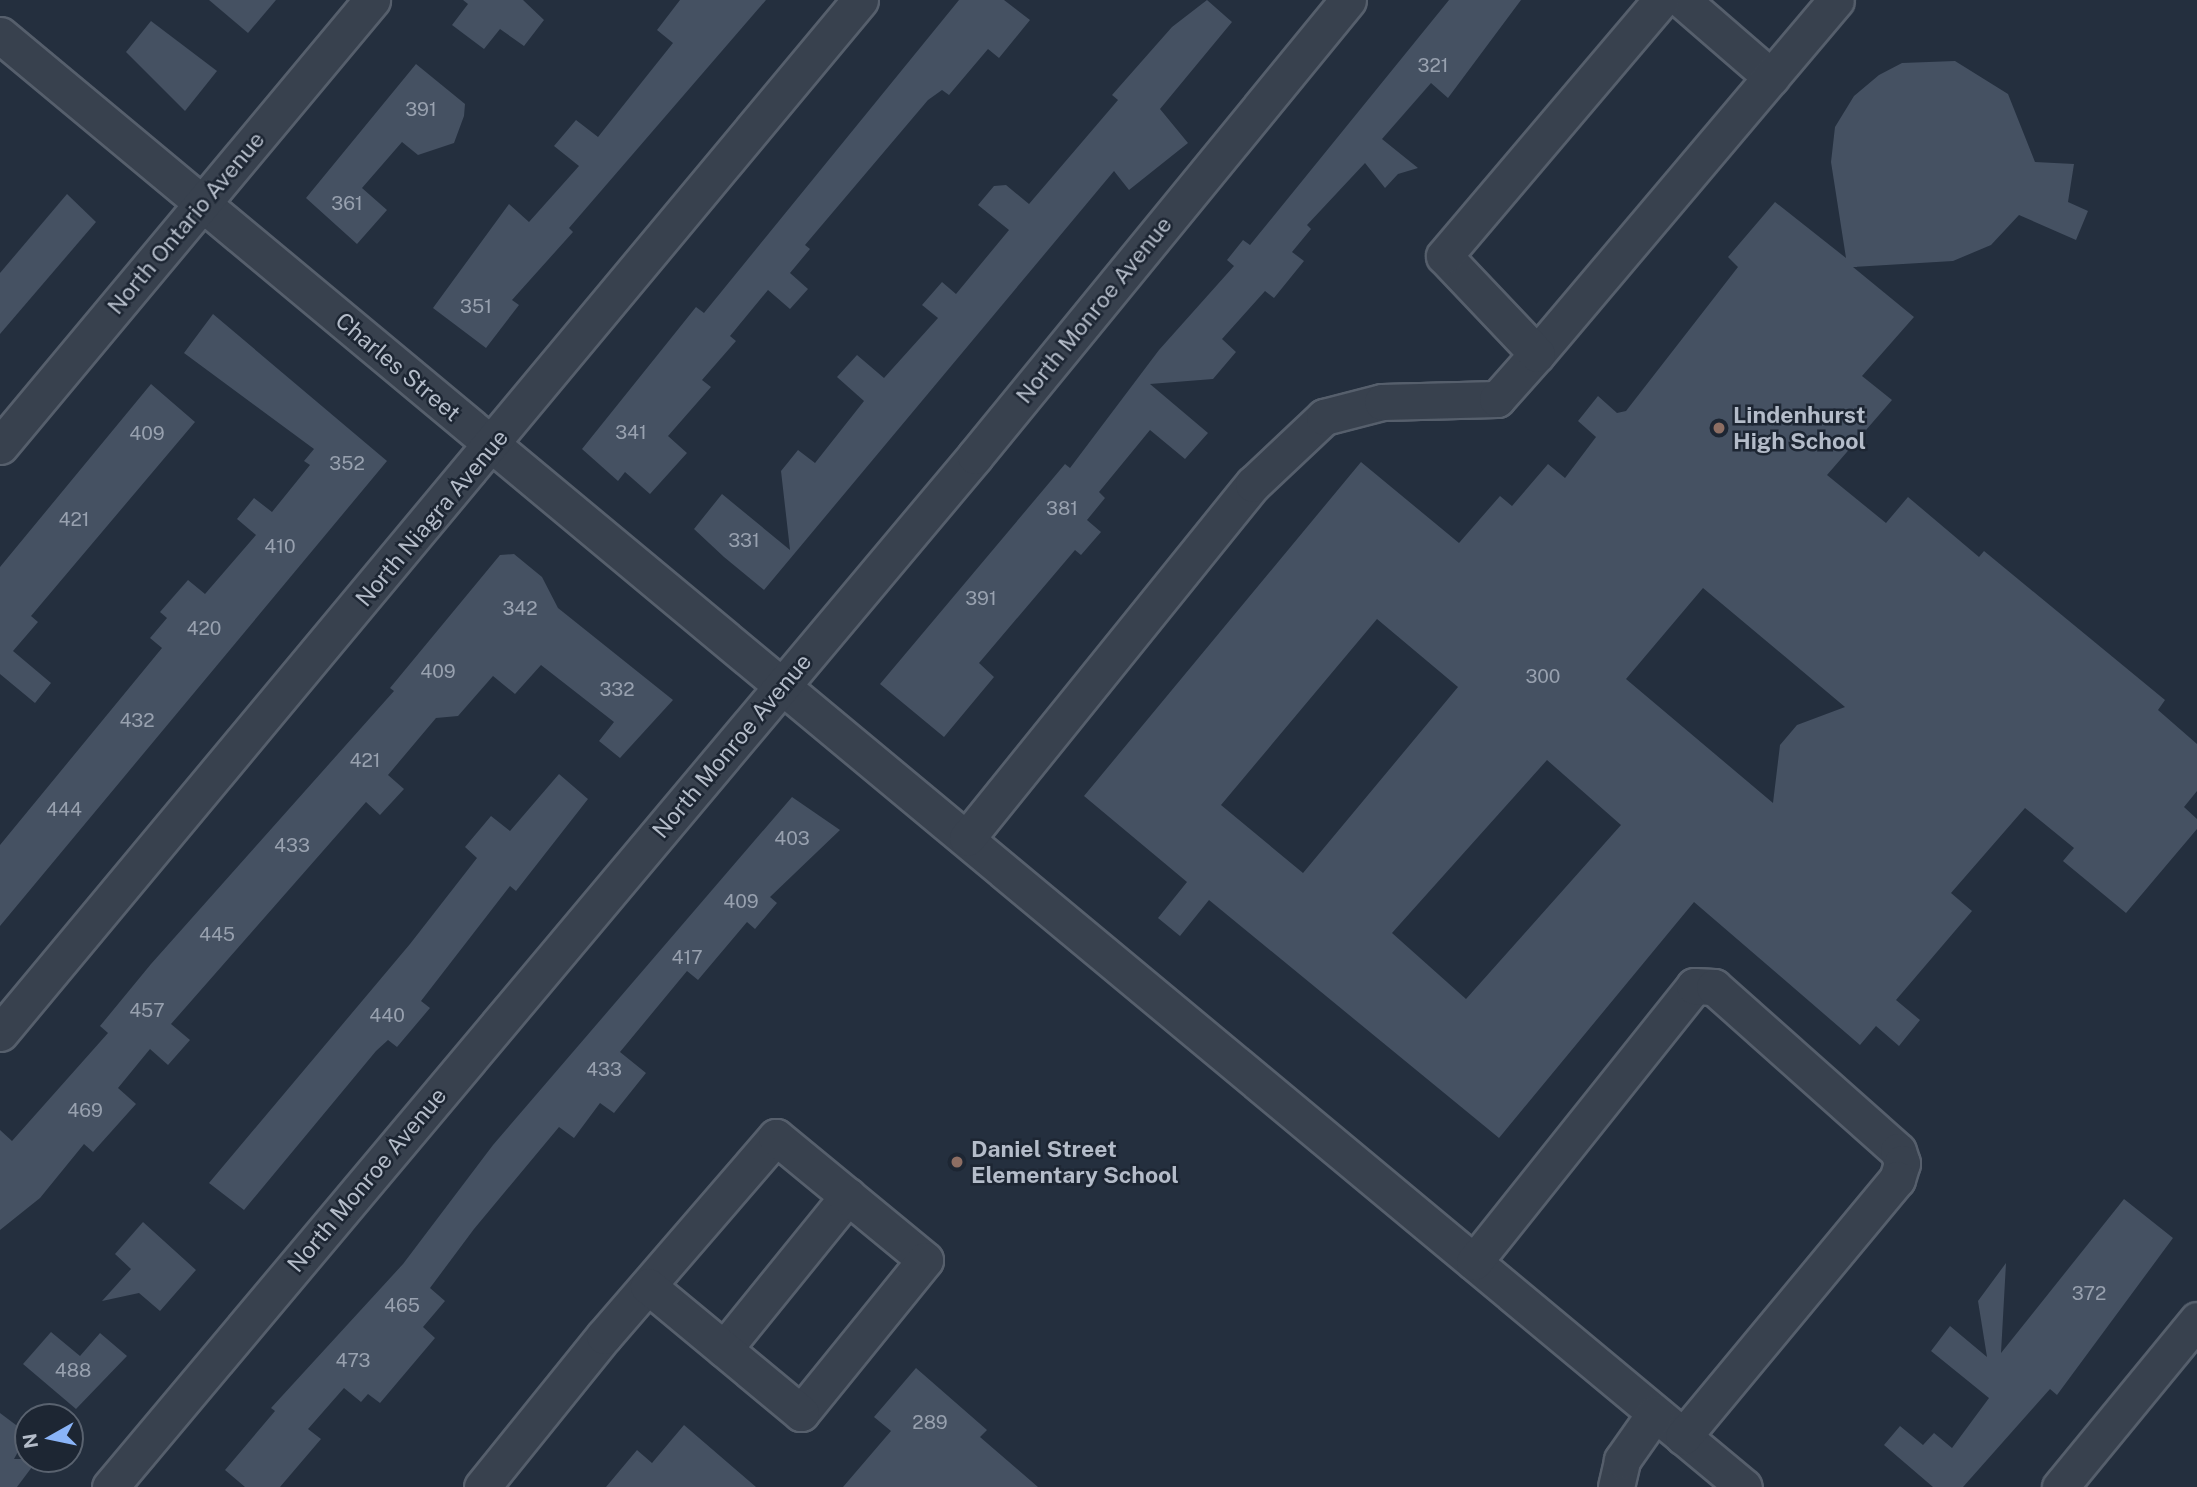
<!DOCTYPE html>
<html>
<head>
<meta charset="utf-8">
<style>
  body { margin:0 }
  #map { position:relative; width:2197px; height:1487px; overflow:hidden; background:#242f3e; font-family:"Public Sans",sans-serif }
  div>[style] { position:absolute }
  .building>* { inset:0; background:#455162 }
  .roads { filter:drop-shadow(2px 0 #565f6c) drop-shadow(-2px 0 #565f6c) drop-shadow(0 2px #565f6c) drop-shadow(0 -2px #565f6c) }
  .minor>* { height:35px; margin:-17.5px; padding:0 17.5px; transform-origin:17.5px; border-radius:17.5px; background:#38414e }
  .dots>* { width:19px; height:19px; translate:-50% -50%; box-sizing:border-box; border:4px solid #1d2633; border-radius:50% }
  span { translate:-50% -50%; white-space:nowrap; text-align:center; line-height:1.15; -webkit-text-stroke:5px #1d2633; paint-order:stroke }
  .number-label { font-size:19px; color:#98a1af }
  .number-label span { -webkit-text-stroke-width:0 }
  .street-label { font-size:23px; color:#b4bcc9 }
  .poi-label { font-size:23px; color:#b4bcc9; font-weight:700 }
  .left { translate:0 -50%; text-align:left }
  .north { position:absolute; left:14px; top:1403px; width:70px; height:70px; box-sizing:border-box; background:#1d2633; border:2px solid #59626f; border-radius:50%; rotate:261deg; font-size:19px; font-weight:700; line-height:28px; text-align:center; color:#b4bcc9 }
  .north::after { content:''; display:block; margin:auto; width:24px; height:32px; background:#8ab4f8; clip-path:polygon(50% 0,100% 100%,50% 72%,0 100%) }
</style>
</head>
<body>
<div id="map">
  <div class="building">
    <i style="clip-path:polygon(209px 0,276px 0,248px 33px)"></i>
    <i style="clip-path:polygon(463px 0,523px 0,544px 20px,524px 46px,500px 29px,484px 49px,452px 25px,468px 4px)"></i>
    <i style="clip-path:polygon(680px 0,766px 0,569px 228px,573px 232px,512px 300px,519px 305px,486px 348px,433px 308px,509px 204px,529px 222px,579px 166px,554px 146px,576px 120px,598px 137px,673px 43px,657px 30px)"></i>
    <i style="clip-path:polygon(959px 0,1004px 0,1030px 20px,999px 58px,988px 49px,949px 95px,942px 90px,928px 100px,805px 245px,810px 249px,790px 273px,808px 289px,790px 309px,768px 290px,730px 336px,736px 341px,702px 380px,711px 387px,668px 436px,687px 453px,650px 494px,625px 472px,618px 481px,582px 449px,696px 307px,704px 313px)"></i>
    <i style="clip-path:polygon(1207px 0,1232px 22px,1160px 109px,1188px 143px,1129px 190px,1114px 171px,764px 590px,724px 557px,694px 529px,722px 494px,790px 550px,781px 471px,798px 450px,815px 463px,864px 401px,837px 377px,857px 355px,884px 378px,938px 318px,922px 305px,942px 282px,956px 294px,1009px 230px,978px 205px,994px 186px,1006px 185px,1029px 204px,1118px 100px,1112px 95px,1172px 27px)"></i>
    <i style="clip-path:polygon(1449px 0,1521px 0,1448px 98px,1431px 83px,1382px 139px,1418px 168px,1398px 174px,1385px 188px,1365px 163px,1307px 225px,1311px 229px,1292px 252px,1304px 261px,1274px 298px,1265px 291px,1222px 339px,1236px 352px,1213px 379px,1150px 384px,1208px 433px,1185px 459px,1150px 430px,1099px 492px,1105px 498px,1087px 520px,1101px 532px,1081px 555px,1075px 550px,979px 663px,994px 677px,944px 737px,880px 684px,1065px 464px,1070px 468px,1159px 350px,1234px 266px,1227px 260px,1243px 240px,1250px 245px)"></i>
    <i style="clip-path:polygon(151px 21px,217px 71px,185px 111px,126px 52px)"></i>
    <i style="clip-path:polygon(evenodd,1955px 61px,2008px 94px,2035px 162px,2074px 164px,2068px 202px,2088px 211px,2076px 240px,2019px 215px,1991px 245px,1953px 261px,1853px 267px,1914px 317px,1862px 376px,1892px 400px,1827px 475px,1886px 523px,1908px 497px,1979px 557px,1984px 551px,2165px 700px,2158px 710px,2197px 744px,2197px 791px,2184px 807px,2197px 819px,2197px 829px,2126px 913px,2063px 861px,2074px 848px,2025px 808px,1951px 893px,1972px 911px,1896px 1000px,1920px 1020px,1899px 1046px,1876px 1026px,1860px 1045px,1694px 902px,1499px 1138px,1209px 900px,1180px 936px,1158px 918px,1187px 882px,1084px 796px,1361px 462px,1459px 543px,1500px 496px,1512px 506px,1548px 464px,1565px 478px,1596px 437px,1578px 421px,1598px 396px,1617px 413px,1626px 411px,1738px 267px,1728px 257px,1775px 202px,1846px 258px,1831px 162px,1835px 127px,1854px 96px,1879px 75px,1902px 63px,1955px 61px,1703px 588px,1845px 707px,1797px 725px,1780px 745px,1773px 803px,1626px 679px,1703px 588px,1955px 61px,1377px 619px,1458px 687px,1303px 873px,1221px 805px,1377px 619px,1955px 61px,1547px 760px,1621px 825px,1466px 999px,1392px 933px,1547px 760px)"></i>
    <i style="clip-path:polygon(416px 64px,465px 104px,464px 116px,454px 143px,418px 155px,402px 142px,362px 188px,387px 210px,357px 244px,306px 198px)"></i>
    <i style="clip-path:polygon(67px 194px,96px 222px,0 334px,0 273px)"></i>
    <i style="clip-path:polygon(213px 314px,387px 461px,0 926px,0 845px,162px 648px,150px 638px,167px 618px,160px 612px,188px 580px,205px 594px,256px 535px,237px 519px,254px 498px,272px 512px,310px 465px,304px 461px,314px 449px,184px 353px)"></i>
    <i style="clip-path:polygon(151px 384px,195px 422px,31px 616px,38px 622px,13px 651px,51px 683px,35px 703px,0 674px,0 567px)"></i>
    <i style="clip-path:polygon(514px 554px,542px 577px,558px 608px,673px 700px,620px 758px,599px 741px,614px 722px,541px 665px,515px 694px,493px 676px,458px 716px,436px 718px,388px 775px,404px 789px,380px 815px,366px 802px,171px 1024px,190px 1040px,168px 1065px,150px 1049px,118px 1088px,136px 1104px,93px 1152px,84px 1144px,40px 1198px,0 1230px,0 1130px,12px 1141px,108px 1033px,100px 1026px,151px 964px,394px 691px,390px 688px,500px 555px)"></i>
    <i style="clip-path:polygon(559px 774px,588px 799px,516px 891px,510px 886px,421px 1001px,430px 1008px,397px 1047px,388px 1040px,376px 1051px,244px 1210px,209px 1183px,410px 944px,477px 858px,465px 847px,491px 816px,510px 831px)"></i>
    <i style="clip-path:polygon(792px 797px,840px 830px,770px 897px,777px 903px,755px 929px,747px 922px,698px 980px,687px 971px,620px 1052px,646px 1073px,614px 1113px,600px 1103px,574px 1138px,559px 1127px,474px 1229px,430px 1288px,445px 1301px,423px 1327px,435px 1338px,380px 1403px,368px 1394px,361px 1402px,344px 1388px,308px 1429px,321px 1439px,280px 1487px,245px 1487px,225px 1470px,275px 1411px,271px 1408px,403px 1264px,493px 1145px)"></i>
    <i style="clip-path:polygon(2124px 1199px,2173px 1238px,2057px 1395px,2050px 1389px,1963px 1487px,1933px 1487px,1884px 1445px,1900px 1426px,1923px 1445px,1934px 1433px,1952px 1448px,1989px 1398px,1931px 1351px,1950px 1326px,1987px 1357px,1978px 1301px,2006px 1263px,2001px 1353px)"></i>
    <i style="clip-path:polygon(143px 1222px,196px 1270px,160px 1311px,139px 1293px,102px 1301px,131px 1269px,115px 1254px)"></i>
    <i style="clip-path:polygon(51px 1332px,80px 1356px,100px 1333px,127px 1356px,76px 1409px,23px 1364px)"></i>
    <i style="clip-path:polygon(916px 1368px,987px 1430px,980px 1437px,1038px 1487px,843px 1487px,891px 1431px,874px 1417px)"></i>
    <i style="clip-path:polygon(0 1413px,28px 1434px,14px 1459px,38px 1459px,17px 1487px,0 1487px)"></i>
    <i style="clip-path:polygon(684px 1425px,756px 1487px,606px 1487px,637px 1450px,652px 1463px)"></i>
  </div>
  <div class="roads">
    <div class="minor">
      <i style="left:1682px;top:0;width:118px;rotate:40.9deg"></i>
      <i style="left:0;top:35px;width:2269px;rotate:39.78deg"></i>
      <i style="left:1537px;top:354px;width:463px;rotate:-49.8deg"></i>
      <i style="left:0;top:446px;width:581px;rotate:-50.17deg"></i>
      <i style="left:967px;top:838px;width:455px;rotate:-51.1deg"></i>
      <i style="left:1253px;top:484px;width:98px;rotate:-43.3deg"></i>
      <i style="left:1324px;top:417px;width:60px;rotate:-14.5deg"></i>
      <i style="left:1382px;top:402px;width:115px;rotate:-1.5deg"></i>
      <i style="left:1497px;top:399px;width:60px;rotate:-48.4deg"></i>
      <i style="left:1537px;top:354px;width:135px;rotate:-133.5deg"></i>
      <i style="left:1444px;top:256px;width:336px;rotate:-49.7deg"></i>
      <i style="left:0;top:1033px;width:1344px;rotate:-50.22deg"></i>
      <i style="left:1474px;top:1262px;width:353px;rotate:-51.4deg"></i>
      <i style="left:1694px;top:986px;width:20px;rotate:3deg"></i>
      <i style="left:1714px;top:987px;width:246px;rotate:41.7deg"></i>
      <i style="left:1898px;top:1151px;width:13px;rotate:72deg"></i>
      <i style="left:1902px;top:1163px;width:17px;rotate:107deg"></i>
      <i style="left:1897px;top:1179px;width:335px;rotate:129.7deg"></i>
      <i style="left:724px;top:1349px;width:197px;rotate:-51deg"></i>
      <i style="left:110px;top:1487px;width:1346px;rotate:-50deg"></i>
      <i style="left:975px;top:456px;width:589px;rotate:-50.72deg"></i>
      <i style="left:482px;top:1487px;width:194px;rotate:-51.1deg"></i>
      <i style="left:604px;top:1336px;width:263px;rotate:-49.2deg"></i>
      <i style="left:776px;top:1137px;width:193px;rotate:39.5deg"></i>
      <i style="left:925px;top:1260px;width:197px;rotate:129deg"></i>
      <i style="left:801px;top:1413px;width:199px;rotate:-140.3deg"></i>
      <i style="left:1616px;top:1487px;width:28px;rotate:-77deg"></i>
      <i style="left:1622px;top:1460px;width:57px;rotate:-54.9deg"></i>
      <i style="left:2060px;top:1487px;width:216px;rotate:-50.6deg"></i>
    </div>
  </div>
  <div class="dots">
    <i style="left:1719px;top:428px;background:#8d6e63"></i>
    <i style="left:957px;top:1162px;background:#8d6e63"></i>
  </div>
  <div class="number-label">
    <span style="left:1433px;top:66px">321</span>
    <span style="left:421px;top:110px">391</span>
    <span style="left:347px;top:204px">361</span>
    <span style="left:476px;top:307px">351</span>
    <span style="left:631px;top:433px">341</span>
    <span style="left:147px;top:434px">409</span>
    <span style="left:347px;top:464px">352</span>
    <span style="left:1062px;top:509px">381</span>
    <span style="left:74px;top:520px">421</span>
    <span style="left:744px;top:541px">331</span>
    <span style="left:280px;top:547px">410</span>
    <span style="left:981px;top:599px">391</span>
    <span style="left:520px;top:609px">342</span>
    <span style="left:204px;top:629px">420</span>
    <span style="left:438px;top:672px">409</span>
    <span style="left:1543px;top:677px">300</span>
    <span style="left:617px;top:690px">332</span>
    <span style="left:137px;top:721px">432</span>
    <span style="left:365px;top:761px">421</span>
    <span style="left:64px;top:810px">444</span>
    <span style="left:792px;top:839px">403</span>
    <span style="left:292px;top:846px">433</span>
    <span style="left:741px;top:902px">409</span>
    <span style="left:217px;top:935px">445</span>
    <span style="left:687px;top:958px">417</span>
    <span style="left:147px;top:1011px">457</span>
    <span style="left:387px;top:1016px">440</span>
    <span style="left:604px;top:1070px">433</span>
    <span style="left:85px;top:1111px">469</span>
    <span style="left:2089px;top:1294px">372</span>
    <span style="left:402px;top:1306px">465</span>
    <span style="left:353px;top:1361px">473</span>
    <span style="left:73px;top:1371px">488</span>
    <span style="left:930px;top:1423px">289</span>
  </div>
  <div class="street-label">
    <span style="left:186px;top:223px;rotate:-50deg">North Ontario Avenue</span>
    <span style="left:1094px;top:310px;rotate:-51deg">North Monroe Avenue</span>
    <span style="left:398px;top:367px;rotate:40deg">Charles Street</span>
    <span style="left:432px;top:518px;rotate:-50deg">North Niagra Avenue</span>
    <span style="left:732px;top:746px;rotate:-50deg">North Monroe Avenue</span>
    <span style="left:367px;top:1180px;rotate:-50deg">North Monroe Avenue</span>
  </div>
  <div class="poi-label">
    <span class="left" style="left:1733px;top:428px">Lindenhurst<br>High School</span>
    <span class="left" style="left:971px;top:1162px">Daniel Street<br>Elementary School</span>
  </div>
  <div class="north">N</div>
</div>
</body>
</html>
